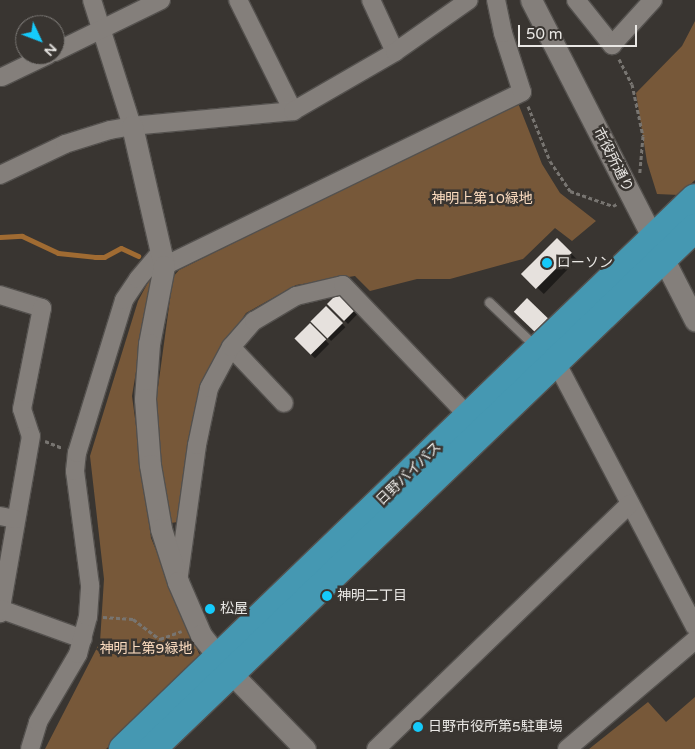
<!DOCTYPE html>
<html>
<head>
<meta charset="utf-8">
<style>
  body { margin:0 }
  #map { position:relative; width:695px; height:749px; overflow:hidden; background:#393531; font-family:"Varela Round","Noto Sans JP",sans-serif }
  div>[style] { position:absolute }
  .green>* { inset:0; background:#775839 }
  .shadow>* { inset:0; background:#0007; transform-origin:0 0 }
  .stream>* { height:5px; margin:-2.5px; padding:0 2.5px; transform-origin:2.5px; border-radius:2.5px; background:#a06b32 }
  .building>* { inset:0; background:#e6e1dd; transform-origin:0 0 }
  .path>* { height:3px; margin-top:-1.5px; transform-origin:0; background:repeating-linear-gradient(90deg,#787571 0 4px,transparent 0 6.5px) }
  .roads { filter:drop-shadow(1px 0 #54514e) drop-shadow(-1px 0 #54514e) drop-shadow(0 1px #54514e) drop-shadow(0 -1px #54514e) }
  .service>* { height:9px; margin:-4.5px; padding:0 4.5px; transform-origin:4.5px; border-radius:4.5px; background:#847f7b }
  .minor>* { height:18px; margin:-9px; padding:0 9px; transform-origin:9px; border-radius:9px; background:#847f7b }
  .tertiary>* { height:21px; margin:-10.5px; padding:0 10.5px; transform-origin:10.5px; border-radius:10.5px; background:#847f7b }
  .trunk>* { height:28px; margin:-14px; padding:0 14px; transform-origin:14px; border-radius:14px; background:#4598b2 }
  .dots>* { width:14px; height:14px; translate:-50% -50%; box-sizing:border-box; border:2px solid #393531; border-radius:50% }
  span { translate:-50% -50%; white-space:nowrap; text-align:center; line-height:1.15; -webkit-text-stroke:5px #393531; paint-order:stroke }
  .street-label { font-size:14px; color:#e9e7e4 }
  .park-label { font-size:14px; color:#fdddc0 }
  .poi-label { font-size:14px; color:#e9e7e4 }
  .left { translate:0 -50%; text-align:left }
  .north { position:absolute; left:15px; top:15px; width:50px; height:50px; box-sizing:border-box; background:#393531; border:1px solid #7f7c79; border-radius:50%; rotate:133deg; font-size:14px; font-weight:700; line-height:20px; text-align:center; color:#e9e7e4 }
  .north::after { content:''; display:block; margin:auto; width:18px; height:22px; background:#15cafb; clip-path:polygon(50% 0,100% 100%,50% 72%,0 100%) }
  .scale { position:absolute; left:518px; top:25px; width:119px; height:22px; box-sizing:border-box; border:2px solid #e9e7e4; border-top:0; padding-left:6px; font-size:15px; line-height:18px; white-space:nowrap; color:#e9e7e4; -webkit-text-stroke:4px #393531; paint-order:stroke }
</style>
</head>
<body>
<div id="map">
  <div class="green">
    <i style="clip-path:polygon(695px 21px,695px 180px,679px 195px,657px 194px,647px 162px,636px 93px,682px 46px)"></i>
    <i style="clip-path:polygon(518px 103px,542px 164px,560px 193px,596px 221px,572px 241px,555px 228px,523px 259px,450px 279px,417px 279px,370px 291px,355px 276px,296px 285px,246px 313px,207px 372px,184px 521px,171px 523px,162px 469px,156px 402px,173px 277px,179px 270px)"></i>
    <i style="clip-path:polygon(152px 275px,132px 396px,151px 538px,202px 661px,106px 749px,45px 749px,100px 642px,104px 579px,90px 456px,138px 301px)"></i>
    <i style="clip-path:polygon(695px 697px,695px 749px,589px 749px,648px 702px,666px 722px)"></i>
  </div>
  <div class="shadow">
    <i style="left:557px;top:240px;width:28px;height:48px;rotate:44deg"></i>
    <i style="left:527px;top:300px;width:32px;height:16px;rotate:44deg"></i>
    <i style="clip-path:polygon(329px 304px,363px 308px,348px 324px)"></i>
    <i style="left:326px;top:307px;width:28px;height:20px;rotate:46deg"></i>
    <i style="left:310px;top:325px;width:27px;height:20px;rotate:45deg"></i>
  </div>
  <div class="stream">
    <i style="left:0;top:237px;width:22px;rotate:-3deg"></i>
    <i style="left:22px;top:236px;width:40px;rotate:25deg"></i>
    <i style="left:58px;top:253px;width:37px;rotate:6deg"></i>
    <i style="left:95px;top:257px;width:9px"></i>
    <i style="left:104px;top:257px;width:19px;rotate:-28deg"></i>
    <i style="left:121px;top:248px;width:19px;rotate:25deg"></i>
  </div>
  <div class="building">
    <i style="left:557px;top:238px;width:21px;height:51px;rotate:45deg"></i>
    <i style="left:344px;top:287px;width:24px;height:24px;rotate:45deg"></i>
    <i style="left:527px;top:298px;width:29px;height:19px;rotate:44deg"></i>
    <i style="left:326px;top:306px;width:24px;height:22px;rotate:45deg"></i>
    <i style="left:310px;top:323px;width:23px;height:22px;rotate:45deg"></i>
  </div>
  <div class="path">
    <i style="left:619px;top:59px;width:28px;rotate:63deg"></i>
    <i style="left:632px;top:84px;width:53px;rotate:78.1deg"></i>
    <i style="left:643px;top:136px;width:37px;rotate:95deg"></i>
    <i style="left:528px;top:106px;width:59px;rotate:68.2deg"></i>
    <i style="left:550px;top:161px;width:36px;rotate:56deg"></i>
    <i style="left:570px;top:191px;width:46px;rotate:19.2deg"></i>
    <i style="left:613px;top:206px;width:4px;rotate:-27deg"></i>
    <i style="left:45px;top:441px;width:18px;rotate:22deg"></i>
    <i style="left:103px;top:617px;width:30px;rotate:4deg"></i>
    <i style="left:133px;top:619px;width:34px;rotate:37deg"></i>
    <i style="left:160px;top:639px;width:23px;rotate:-20deg"></i>
  </div>
  <div class="roads">
    <div class="service">
      <i style="left:489px;top:302px;width:65px;rotate:43.8deg"></i>
    </div>
    <div class="minor">
      <i style="left:92px;top:0;width:132px;rotate:72.4deg"></i>
      <i style="left:238px;top:0;width:124px;rotate:63.6deg"></i>
      <i style="left:371px;top:0;width:57px;rotate:65.2deg"></i>
      <i style="left:576px;top:0;width:58px;rotate:51.3deg"></i>
      <i style="left:612px;top:45px;width:61px;rotate:-47.7deg"></i>
      <i style="left:55px;top:52px;width:118px;rotate:-26.1deg"></i>
      <i style="left:2px;top:77px;width:51px;rotate:-25.6deg"></i>
      <i style="left:0;top:175px;width:72px;rotate:-25.5deg"></i>
      <i style="left:65px;top:144px;width:47px;rotate:-17.3deg"></i>
      <i style="left:110px;top:130px;width:22px;rotate:-10deg"></i>
      <i style="left:132px;top:126px;width:162px;rotate:-5.3deg"></i>
      <i style="left:293px;top:111px;width:118px;rotate:-30deg"></i>
      <i style="left:395px;top:52px;width:90px;rotate:-35.1deg"></i>
      <i style="left:164px;top:266px;width:398px;rotate:-25.9deg"></i>
      <i style="left:522px;top:92px;width:62px;rotate:-107.9deg"></i>
      <i style="left:503px;top:33px;width:34px;rotate:-102deg"></i>
      <i style="left:0;top:295px;width:44px;rotate:17.2deg"></i>
      <i style="left:42px;top:308px;width:103px;rotate:101.2deg"></i>
      <i style="left:22px;top:409px;width:28px;rotate:72deg"></i>
      <i style="left:31px;top:436px;width:180px;rotate:99.9deg"></i>
      <i style="left:231px;top:347px;width:77px;rotate:46.6deg"></i>
      <i style="left:556px;top:362px;width:299px;rotate:62.3deg"></i>
      <i style="left:0;top:516px;width:16px;rotate:11deg"></i>
      <i style="left:178px;top:582px;width:138px;rotate:-82.1deg"></i>
      <i style="left:197px;top:445px;width:58px;rotate:-78.1deg"></i>
      <i style="left:209px;top:388px;width:47px;rotate:-61.8deg"></i>
      <i style="left:231px;top:347px;width:35px;rotate:-49deg"></i>
      <i style="left:254px;top:321px;width:49px;rotate:-30.8deg"></i>
      <i style="left:296px;top:296px;width:48px;rotate:-13.2deg"></i>
      <i style="left:343px;top:285px;width:181px;rotate:46.3deg"></i>
      <i style="left:0;top:609px;width:88px;rotate:19.9deg"></i>
      <i style="left:30px;top:749px;width:28px;rotate:-73deg"></i>
      <i style="left:38px;top:722px;width:79px;rotate:-59.5deg"></i>
      <i style="left:78px;top:654px;width:38px;rotate:-75deg"></i>
      <i style="left:88px;top:617px;width:32px;rotate:-86deg"></i>
      <i style="left:90px;top:585px;width:115px;rotate:-97.5deg"></i>
      <i style="left:75px;top:471px;width:18px;rotate:-84deg"></i>
      <i style="left:77px;top:453px;width:160px;rotate:-72.9deg"></i>
      <i style="left:124px;top:300px;width:25px;rotate:-56deg"></i>
      <i style="left:138px;top:279px;width:34px;rotate:-50deg"></i>
      <i style="left:376px;top:749px;width:353px;rotate:-44deg"></i>
      <i style="left:567px;top:749px;width:168px;rotate:-40.4deg"></i>
    </div>
    <div class="tertiary">
      <i style="left:531px;top:0;width:360px;rotate:62.9deg"></i>
      <i style="left:132px;top:126px;width:144px;rotate:77.1deg"></i>
      <i style="left:164px;top:266px;width:79px;rotate:100.9deg"></i>
      <i style="left:149px;top:344px;width:55px;rotate:94.2deg"></i>
      <i style="left:145px;top:399px;width:66px;rotate:85.7deg"></i>
      <i style="left:150px;top:465px;width:65px;rotate:80.2deg"></i>
      <i style="left:161px;top:529px;width:56px;rotate:72.2deg"></i>
      <i style="left:178px;top:582px;width:58px;rotate:66.5deg"></i>
      <i style="left:201px;top:635px;width:48px;rotate:51.7deg"></i>
      <i style="left:231px;top:673px;width:106px;rotate:45.8deg"></i>
    </div>
    <div class="trunk">
      <i style="left:123px;top:749px;width:794px;rotate:-43.93deg"></i>
      <i style="left:152px;top:749px;width:753px;rotate:-43.82deg"></i>
    </div>
  </div>
  <div class="dots">
    <i style="left:547px;top:263px;background:#15cafb"></i>
    <i style="left:327px;top:596px;background:#15cafb"></i>
    <i style="left:210px;top:609px;background:#15cafb"></i>
    <i style="left:418px;top:727px;background:#15cafb"></i>
  </div>
  <div class="street-label">
    <span style="left:613px;top:160px;rotate:63deg">市役所通り</span>
    <span style="left:409px;top:474px;rotate:-44deg">日野バイパス</span>
  </div>
  <div class="park-label">
    <span style="left:482px;top:199px">神明上第10緑地</span>
    <span style="left:146px;top:649px">神明上第9緑地</span>
  </div>
  <div class="poi-label">
    <span class="left" style="left:557px;top:263px">ローソン</span>
    <span class="left" style="left:337px;top:596px">神明二丁目</span>
    <span class="left" style="left:220px;top:609px">松屋</span>
    <span class="left" style="left:428px;top:727px">日野市役所第5駐車場</span>
  </div>
  <div class="north">N</div>
  <div class="scale">50 m</div>
</div>
</body>
</html>
